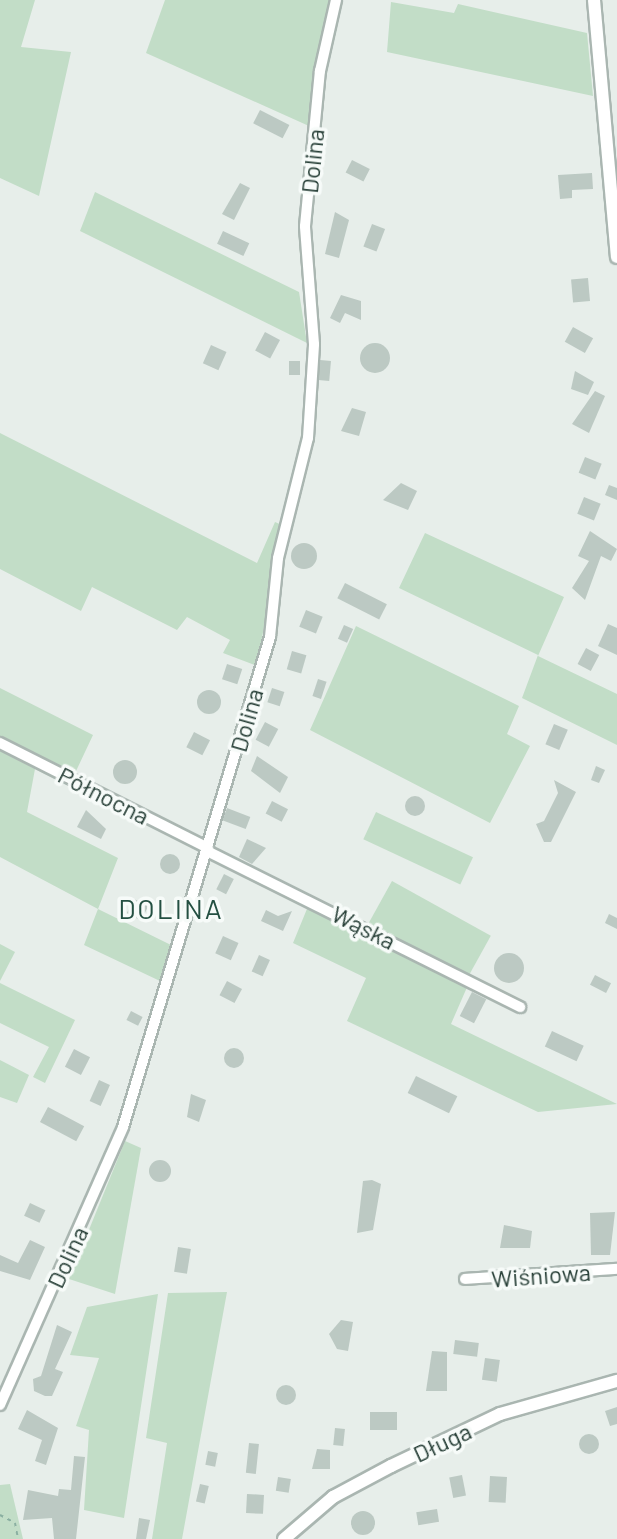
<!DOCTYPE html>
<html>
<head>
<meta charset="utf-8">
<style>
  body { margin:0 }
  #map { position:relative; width:617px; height:1539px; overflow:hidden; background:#e7eeea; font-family:Barlow,sans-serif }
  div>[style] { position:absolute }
  .green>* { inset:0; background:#c2ddc7; transform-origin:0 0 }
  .building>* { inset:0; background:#bcc9c3; transform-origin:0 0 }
  .round { border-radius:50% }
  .path>* { height:2px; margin-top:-1px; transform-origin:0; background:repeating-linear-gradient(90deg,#8aafa1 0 3.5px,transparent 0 8.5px) }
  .roads { filter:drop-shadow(2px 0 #aab6b1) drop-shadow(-2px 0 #aab6b1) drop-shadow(0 2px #aab6b1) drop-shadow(0 -2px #aab6b1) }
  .minor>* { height:10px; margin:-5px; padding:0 5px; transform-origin:5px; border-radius:5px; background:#fff }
  .tertiary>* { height:12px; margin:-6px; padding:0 6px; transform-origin:6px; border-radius:6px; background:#fff }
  span { translate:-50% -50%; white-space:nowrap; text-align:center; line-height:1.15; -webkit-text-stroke:7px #f7fbf9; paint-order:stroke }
  .street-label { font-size:24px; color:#273f37 }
  .quarter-label { font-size:28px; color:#245042; letter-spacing:2px }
</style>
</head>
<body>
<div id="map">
  <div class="green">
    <i style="clip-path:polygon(0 0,35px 0,21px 47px,71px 52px,39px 196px,0 178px)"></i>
    <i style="clip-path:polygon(165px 0,329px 0,309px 126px,146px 53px)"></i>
    <i style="clip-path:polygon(391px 2px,454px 13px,458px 4px,587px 33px,593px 96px,387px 52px)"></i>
    <i style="clip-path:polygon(95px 192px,299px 292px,307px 343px,80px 231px)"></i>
    <i style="clip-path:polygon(0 433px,257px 563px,275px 522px,282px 525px,257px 666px,223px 653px,230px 640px,187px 617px,177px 630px,92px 587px,81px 611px,0 569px)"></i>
    <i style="clip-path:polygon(425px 533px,564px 597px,538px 656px,617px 694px,617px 745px,522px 698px,538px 655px,399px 588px)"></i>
    <i style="clip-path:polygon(356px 626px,519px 706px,507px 734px,530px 746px,490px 823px,310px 730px)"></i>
    <i style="clip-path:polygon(0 688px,93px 735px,69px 786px,35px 769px,27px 812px,118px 858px,98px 909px,171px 945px,160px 981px,84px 945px,98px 909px,0 857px)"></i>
    <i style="left:376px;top:812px;width:107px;height:30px;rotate:25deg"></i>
    <i style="left:392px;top:881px;width:113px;height:48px;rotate:29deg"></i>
    <i style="clip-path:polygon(309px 904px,468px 985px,451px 1024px,617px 1104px,538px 1112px,347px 1021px,366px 978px,293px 943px)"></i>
    <i style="clip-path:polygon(0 944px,15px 952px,0 981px)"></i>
    <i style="clip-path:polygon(0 983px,75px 1020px,45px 1083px,33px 1077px,49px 1047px,0 1023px)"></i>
    <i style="clip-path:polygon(0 1060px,29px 1075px,17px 1103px,0 1097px)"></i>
    <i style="clip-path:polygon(125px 1141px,141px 1148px,115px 1294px,69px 1279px)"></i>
    <i style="clip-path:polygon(227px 1292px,182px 1539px,152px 1539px,167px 1443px,146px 1438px,168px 1293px)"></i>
    <i style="clip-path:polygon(158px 1294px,124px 1518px,84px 1510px,89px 1430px,76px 1426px,99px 1358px,70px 1355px,87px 1307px)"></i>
    <i style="clip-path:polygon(10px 1484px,23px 1539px,0 1539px,0 1485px)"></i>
  </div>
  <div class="building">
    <i style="left:260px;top:110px;width:33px;height:15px;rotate:27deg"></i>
    <i style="left:352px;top:160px;width:20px;height:14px;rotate:27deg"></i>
    <i style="clip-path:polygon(592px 173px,593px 189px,572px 190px,572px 198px,560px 199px,558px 175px)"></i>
    <i style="clip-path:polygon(240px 183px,250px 188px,234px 220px,222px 214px)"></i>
    <i style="clip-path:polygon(335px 212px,349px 220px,339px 258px,325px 254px)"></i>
    <i style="left:372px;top:224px;width:14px;height:24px;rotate:21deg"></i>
    <i style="left:223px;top:231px;width:29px;height:14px;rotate:25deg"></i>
    <i style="left:588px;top:278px;width:23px;height:17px;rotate:85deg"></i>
    <i style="clip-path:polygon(341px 295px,361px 301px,361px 320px,345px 313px,340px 323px,330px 318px)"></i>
    <i style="left:573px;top:327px;width:23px;height:17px;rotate:29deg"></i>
    <i style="left:265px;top:332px;width:17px;height:21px;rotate:28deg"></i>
    <i class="round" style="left:360px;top:343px;width:30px;height:30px"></i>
    <i style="left:211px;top:345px;width:17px;height:20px;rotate:24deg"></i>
    <i style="left:320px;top:360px;width:11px;height:20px;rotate:5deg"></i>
    <i style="left:289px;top:361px;width:11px;height:14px"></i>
    <i style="clip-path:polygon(575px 371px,594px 382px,588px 395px,571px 389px)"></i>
    <i style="clip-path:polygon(595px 391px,605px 396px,589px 433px,572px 424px)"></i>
    <i style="clip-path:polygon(352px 408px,366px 412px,359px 436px,341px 431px)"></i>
    <i style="left:585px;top:457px;width:18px;height:17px;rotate:22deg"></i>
    <i style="clip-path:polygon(401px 483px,417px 491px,408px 510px,383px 500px)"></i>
    <i style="clip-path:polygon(609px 485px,617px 488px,617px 500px,605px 495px)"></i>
    <i style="left:584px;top:497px;width:18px;height:18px;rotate:22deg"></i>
    <i style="clip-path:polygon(590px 531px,617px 549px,611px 561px,601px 556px,585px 600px,572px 588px,589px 561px,578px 556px)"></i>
    <i class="round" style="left:291px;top:543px;width:26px;height:26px"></i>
    <i style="left:345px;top:583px;width:47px;height:17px;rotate:27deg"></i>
    <i style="left:306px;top:610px;width:18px;height:18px;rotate:22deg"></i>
    <i style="clip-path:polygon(608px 624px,617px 628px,617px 655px,598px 646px)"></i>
    <i style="left:344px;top:625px;width:10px;height:15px;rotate:24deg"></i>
    <i style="left:586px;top:648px;width:15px;height:18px;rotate:28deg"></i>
    <i style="left:292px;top:651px;width:15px;height:19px;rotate:16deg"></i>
    <i style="left:227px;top:664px;width:16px;height:16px;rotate:18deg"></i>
    <i style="left:318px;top:679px;width:9px;height:18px;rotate:18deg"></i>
    <i style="left:272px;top:688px;width:13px;height:15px;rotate:18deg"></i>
    <i class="round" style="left:197px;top:690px;width:24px;height:24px"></i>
    <i style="left:265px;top:722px;width:15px;height:20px;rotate:28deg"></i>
    <i style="left:554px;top:724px;width:15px;height:22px;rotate:23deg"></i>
    <i style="left:194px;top:732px;width:18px;height:17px;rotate:27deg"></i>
    <i style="clip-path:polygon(257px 756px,288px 777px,280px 793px,251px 771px)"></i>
    <i class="round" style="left:113px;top:760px;width:24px;height:24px"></i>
    <i style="clip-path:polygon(596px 766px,605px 770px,599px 783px,591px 780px)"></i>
    <i style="clip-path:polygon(554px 780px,576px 792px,551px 842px,544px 842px,536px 824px,544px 821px,558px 793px)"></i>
    <i class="round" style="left:405px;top:796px;width:20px;height:20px"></i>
    <i style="left:272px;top:801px;width:18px;height:14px;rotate:27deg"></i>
    <i style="left:227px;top:808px;width:25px;height:13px;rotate:21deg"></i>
    <i style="clip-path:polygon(86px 810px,106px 829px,101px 839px,77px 827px)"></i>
    <i style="clip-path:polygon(247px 839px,266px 848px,252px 864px,239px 857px)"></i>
    <i class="round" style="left:160px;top:854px;width:20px;height:20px"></i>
    <i style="left:224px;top:874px;width:11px;height:17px;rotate:27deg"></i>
    <i style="left:134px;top:899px;width:16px;height:16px;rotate:27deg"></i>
    <i style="clip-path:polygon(266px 910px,278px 916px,292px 911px,283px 931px,261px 921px)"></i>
    <i style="clip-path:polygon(609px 914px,617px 918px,617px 929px,605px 923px)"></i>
    <i style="left:223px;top:936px;width:17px;height:19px;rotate:24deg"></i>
    <i class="round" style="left:494px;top:953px;width:30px;height:30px"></i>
    <i style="left:259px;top:955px;width:12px;height:18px;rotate:24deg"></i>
    <i style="left:595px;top:975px;width:18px;height:11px;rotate:27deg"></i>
    <i style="left:227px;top:981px;width:17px;height:16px;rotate:28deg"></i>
    <i style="left:472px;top:992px;width:16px;height:27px;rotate:27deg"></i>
    <i style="left:131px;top:1011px;width:13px;height:10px;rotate:27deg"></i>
    <i style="left:552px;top:1031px;width:35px;height:17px;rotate:25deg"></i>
    <i class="round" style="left:224px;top:1048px;width:20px;height:20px"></i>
    <i style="left:74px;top:1049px;width:18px;height:20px;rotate:27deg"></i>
    <i style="left:416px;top:1076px;width:46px;height:19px;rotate:26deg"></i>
    <i style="left:99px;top:1080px;width:12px;height:23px;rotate:24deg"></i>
    <i style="clip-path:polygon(191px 1094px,206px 1100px,199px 1122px,187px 1117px)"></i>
    <i style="left:48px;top:1107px;width:41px;height:17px;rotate:28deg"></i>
    <i class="round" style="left:149px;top:1160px;width:22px;height:22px"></i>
    <i style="clip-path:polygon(372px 1180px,381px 1184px,373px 1230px,357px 1233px,363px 1181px)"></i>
    <i style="left:30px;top:1203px;width:17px;height:14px;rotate:25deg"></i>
    <i style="clip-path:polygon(615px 1212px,610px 1255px,591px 1255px,590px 1213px)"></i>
    <i style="clip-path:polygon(504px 1225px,532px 1231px,530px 1248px,500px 1248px)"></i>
    <i style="clip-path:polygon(30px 1240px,45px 1247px,30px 1280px,0 1271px,0 1255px,18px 1263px)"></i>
    <i style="left:178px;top:1247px;width:13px;height:25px;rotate:9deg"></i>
    <i style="clip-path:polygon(341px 1320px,353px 1322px,348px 1351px,337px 1349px,329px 1334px)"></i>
    <i style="clip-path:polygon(57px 1325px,72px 1332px,55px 1369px,63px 1372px,52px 1396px,45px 1396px,34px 1391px,33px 1379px,41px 1376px)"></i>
    <i style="left:455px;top:1340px;width:24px;height:14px;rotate:7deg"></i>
    <i style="clip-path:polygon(432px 1351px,447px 1352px,447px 1391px,426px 1391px)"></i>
    <i style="left:485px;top:1358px;width:15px;height:22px;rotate:8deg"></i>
    <i class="round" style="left:276px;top:1385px;width:20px;height:20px"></i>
    <i style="clip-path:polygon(617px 1407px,617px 1424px,610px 1426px,605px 1411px)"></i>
    <i style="clip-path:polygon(27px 1410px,58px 1428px,46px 1465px,35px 1461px,42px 1440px,18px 1429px)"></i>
    <i style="left:370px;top:1412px;width:27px;height:18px"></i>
    <i style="left:335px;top:1428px;width:10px;height:17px;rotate:6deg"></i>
    <i class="round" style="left:579px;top:1434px;width:20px;height:20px"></i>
    <i style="left:249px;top:1443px;width:10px;height:30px;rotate:6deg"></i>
    <i style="clip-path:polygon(317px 1449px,330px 1450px,330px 1469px,312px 1469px)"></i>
    <i style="left:208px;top:1451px;width:10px;height:14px;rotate:11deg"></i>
    <i style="clip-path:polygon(74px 1456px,85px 1457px,76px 1539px,54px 1539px,52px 1518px,23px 1520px,28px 1490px,58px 1496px,59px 1489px,71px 1490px)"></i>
    <i style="left:462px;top:1475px;width:21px;height:13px;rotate:79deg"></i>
    <i style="left:490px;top:1476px;width:17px;height:26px;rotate:3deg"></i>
    <i style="left:278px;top:1477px;width:13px;height:14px;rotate:9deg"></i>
    <i style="left:200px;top:1484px;width:9px;height:18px;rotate:13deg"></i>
    <i style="left:247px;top:1494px;width:17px;height:19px;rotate:3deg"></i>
    <i style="left:437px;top:1509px;width:13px;height:21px;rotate:81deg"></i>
    <i class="round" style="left:351px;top:1511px;width:24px;height:24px"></i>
    <i style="clip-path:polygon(139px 1518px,150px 1520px,146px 1539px,136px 1539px)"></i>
  </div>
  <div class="path">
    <i style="left:0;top:1515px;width:17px;rotate:28deg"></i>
    <i style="left:15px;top:1523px;width:16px;rotate:79deg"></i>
  </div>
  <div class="roads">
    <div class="minor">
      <i style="left:0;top:743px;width:233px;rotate:26.8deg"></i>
      <i style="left:207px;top:851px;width:350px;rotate:26.5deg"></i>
      <i style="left:465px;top:1279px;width:152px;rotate:-3.8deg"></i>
      <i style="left:0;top:1405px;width:304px;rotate:-66.1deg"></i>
      <i style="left:123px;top:1127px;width:512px;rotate:-73.3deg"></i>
      <i style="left:270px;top:637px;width:79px;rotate:-84.2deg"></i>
      <i style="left:278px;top:558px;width:124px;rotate:-76deg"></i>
      <i style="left:308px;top:438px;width:94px;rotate:-86.3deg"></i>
      <i style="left:314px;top:344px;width:118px;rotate:-94.4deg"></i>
      <i style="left:305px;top:226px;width:156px;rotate:-84.5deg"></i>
      <i style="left:320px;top:71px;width:73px;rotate:-77.3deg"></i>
    </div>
    <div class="tertiary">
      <i style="left:594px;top:0;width:258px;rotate:84.9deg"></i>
      <i style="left:284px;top:1539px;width:65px;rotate:-40.6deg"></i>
      <i style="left:333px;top:1497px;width:66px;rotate:-28.1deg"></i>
      <i style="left:391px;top:1466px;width:121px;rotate:-25.5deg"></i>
      <i style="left:500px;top:1414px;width:122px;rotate:-15.8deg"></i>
    </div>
  </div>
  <div class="street-label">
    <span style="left:312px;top:161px;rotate:-84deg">Dolina</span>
    <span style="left:246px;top:720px;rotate:-74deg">Dolina</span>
    <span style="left:104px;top:795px;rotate:27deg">Północna</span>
    <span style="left:364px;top:927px;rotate:27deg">Wąska</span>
    <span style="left:67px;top:1257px;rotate:-65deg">Dolina</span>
    <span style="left:541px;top:1275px;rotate:-4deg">Wiśniowa</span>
    <span style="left:442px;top:1442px;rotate:-25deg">Długa</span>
  </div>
  <div class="quarter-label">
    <span style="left:171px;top:908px">DOLINA</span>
  </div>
</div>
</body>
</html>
